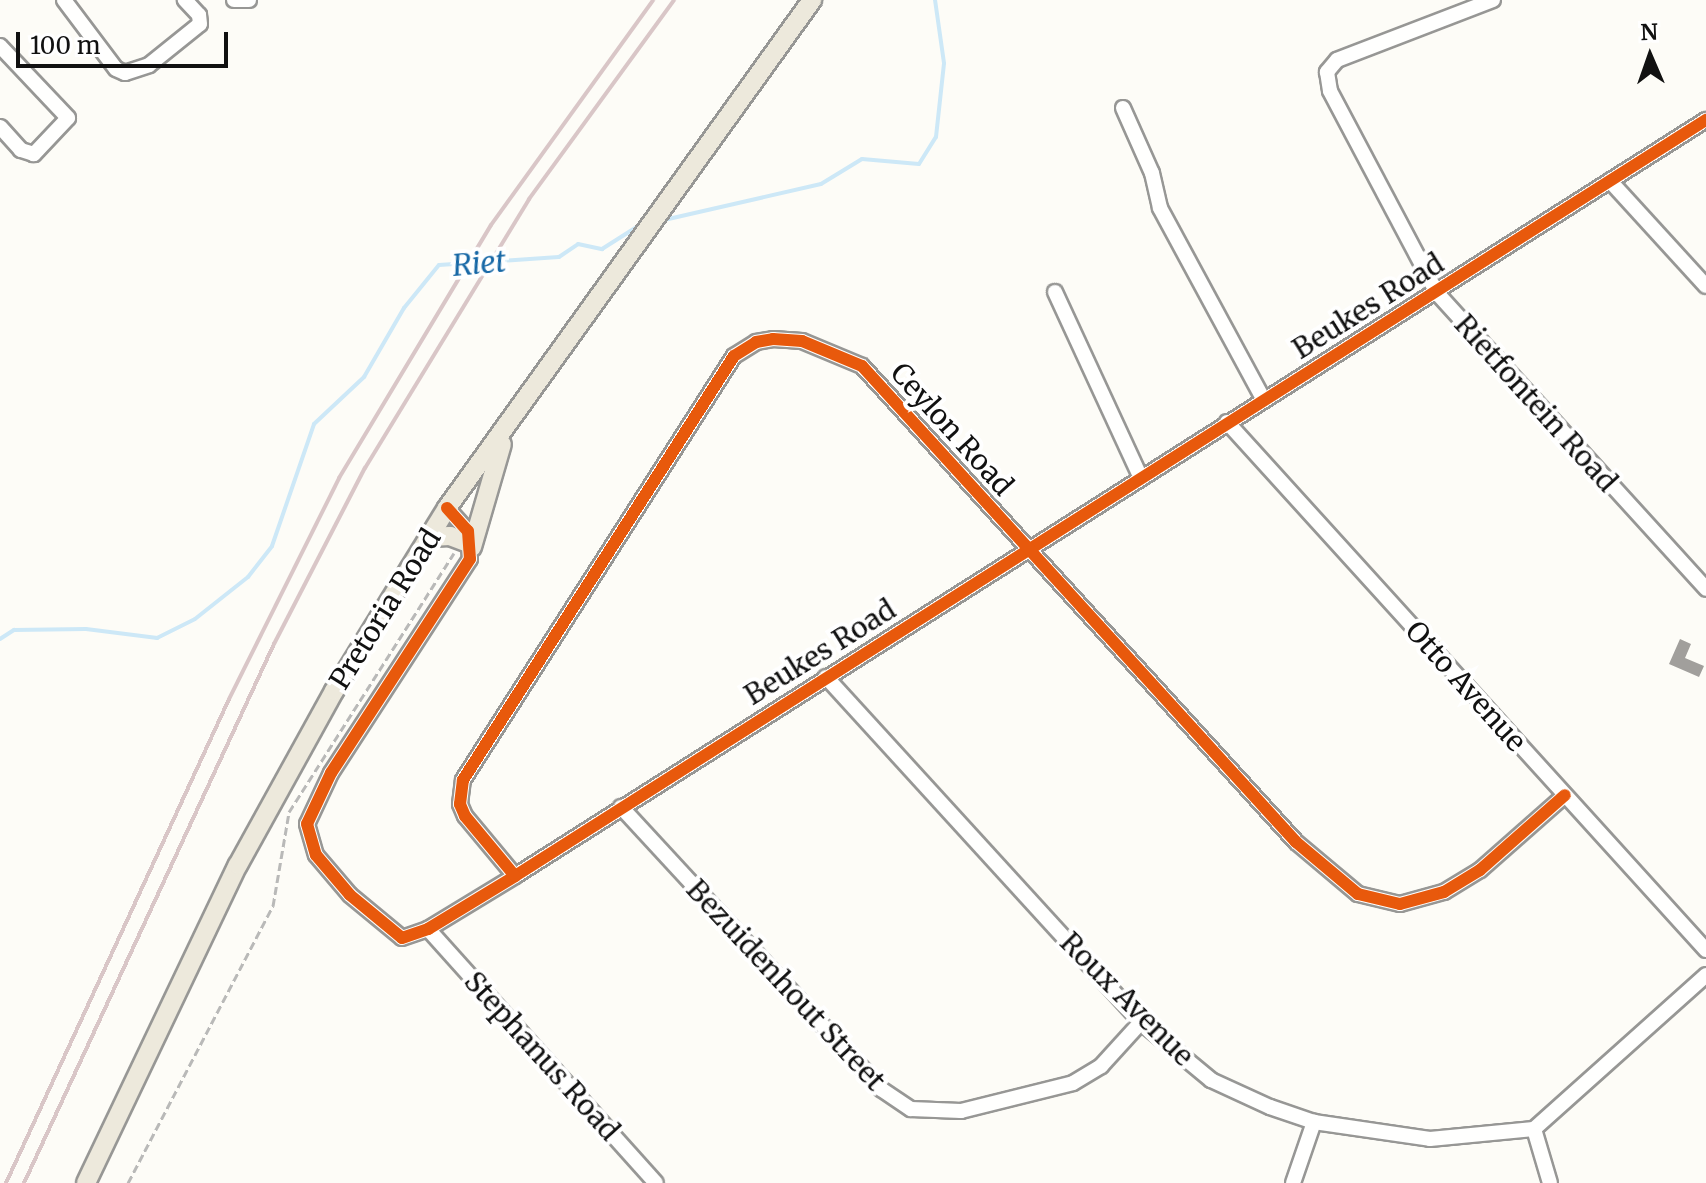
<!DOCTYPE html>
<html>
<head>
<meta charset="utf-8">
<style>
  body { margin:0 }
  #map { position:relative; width:1706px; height:1183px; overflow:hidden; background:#fdfcf7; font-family:Merriweather,serif }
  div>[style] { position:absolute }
  .stream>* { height:4px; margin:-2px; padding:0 2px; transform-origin:2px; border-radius:2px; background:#cde8f7 }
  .building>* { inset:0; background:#a19f9c }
  .path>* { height:3px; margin-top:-1.5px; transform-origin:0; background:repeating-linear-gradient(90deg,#b9b9b8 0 8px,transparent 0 12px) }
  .roads { filter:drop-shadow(2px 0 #979795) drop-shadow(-2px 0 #979795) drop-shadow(0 2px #979795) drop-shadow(0 -2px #979795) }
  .minor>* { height:14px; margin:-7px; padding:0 7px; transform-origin:7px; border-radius:7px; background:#fffffe }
  .major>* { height:18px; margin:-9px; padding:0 9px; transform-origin:9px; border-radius:9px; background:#ede9dc }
  .rail>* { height:4px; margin:-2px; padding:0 2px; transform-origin:2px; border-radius:2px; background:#d9c6c7 }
  .cycleway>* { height:12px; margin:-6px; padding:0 6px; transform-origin:6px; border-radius:6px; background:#e8590c }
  span { translate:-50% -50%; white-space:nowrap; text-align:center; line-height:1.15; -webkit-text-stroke:8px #fff; paint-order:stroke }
  .street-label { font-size:28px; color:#111 }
  .water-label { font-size:30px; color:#1768a6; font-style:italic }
  .north { position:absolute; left:1610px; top:16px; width:80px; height:80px; -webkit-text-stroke:6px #fff; paint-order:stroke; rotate:358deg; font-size:22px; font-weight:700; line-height:32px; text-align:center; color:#111 }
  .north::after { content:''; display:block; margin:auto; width:28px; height:36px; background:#111; clip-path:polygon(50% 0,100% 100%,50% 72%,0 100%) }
  .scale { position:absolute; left:16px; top:32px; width:212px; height:36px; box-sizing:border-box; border:4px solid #111; border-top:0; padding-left:10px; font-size:24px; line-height:28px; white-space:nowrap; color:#111; -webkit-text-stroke:6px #fff; paint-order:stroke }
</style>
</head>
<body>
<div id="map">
  <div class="stream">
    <i style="left:664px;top:220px;width:161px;rotate:-12.9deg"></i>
    <i style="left:821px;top:184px;width:48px;rotate:-31.4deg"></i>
    <i style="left:862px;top:159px;width:57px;rotate:5deg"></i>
    <i style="left:919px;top:164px;width:32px;rotate:-58deg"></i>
    <i style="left:936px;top:137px;width:74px;rotate:-83.8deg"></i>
    <i style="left:944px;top:63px;width:64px;rotate:-98.1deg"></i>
    <i style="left:0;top:639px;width:17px;rotate:-33deg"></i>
    <i style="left:14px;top:630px;width:72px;rotate:-0.8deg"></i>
    <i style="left:86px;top:629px;width:72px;rotate:7.2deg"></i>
    <i style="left:157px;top:638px;width:42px;rotate:-26.6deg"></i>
    <i style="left:195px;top:619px;width:68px;rotate:-38.4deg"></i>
    <i style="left:248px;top:577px;width:39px;rotate:-52deg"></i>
    <i style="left:272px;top:546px;width:129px;rotate:-71deg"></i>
    <i style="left:314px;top:424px;width:69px;rotate:-43.2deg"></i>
    <i style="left:364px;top:377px;width:80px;rotate:-59.9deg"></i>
    <i style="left:404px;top:308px;width:55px;rotate:-50.9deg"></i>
    <i style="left:439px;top:265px;width:120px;rotate:-3.8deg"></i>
    <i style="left:559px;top:257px;width:23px;rotate:-34deg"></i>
    <i style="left:578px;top:244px;width:25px;rotate:12deg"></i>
    <i style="left:602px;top:249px;width:49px;rotate:-32.4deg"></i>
  </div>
  <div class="building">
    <i style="clip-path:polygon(1680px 639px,1691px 644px,1685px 658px,1704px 666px,1699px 677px,1669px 664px)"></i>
  </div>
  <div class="path">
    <i style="left:128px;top:1183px;width:313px;rotate:-62.4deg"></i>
    <i style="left:273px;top:906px;width:95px;rotate:-80.3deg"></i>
    <i style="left:289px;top:812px;width:307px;rotate:-57.5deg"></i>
  </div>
  <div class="roads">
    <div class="minor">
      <i style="left:64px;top:0;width:86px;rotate:53deg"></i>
      <i style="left:116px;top:69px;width:10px;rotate:24deg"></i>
      <i style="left:125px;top:73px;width:25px;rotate:-18deg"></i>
      <i style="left:149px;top:65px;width:65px;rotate:-38.8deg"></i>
      <i style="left:200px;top:24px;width:9px;rotate:-96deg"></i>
      <i style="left:199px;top:15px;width:21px;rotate:-133deg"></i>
      <i style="left:234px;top:0;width:15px"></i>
      <i style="left:1493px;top:0;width:167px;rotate:159deg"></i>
      <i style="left:1337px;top:60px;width:16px;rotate:130deg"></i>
      <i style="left:1327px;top:72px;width:19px;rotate:81deg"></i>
      <i style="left:1330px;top:91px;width:229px;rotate:62.1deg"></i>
      <i style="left:1437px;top:293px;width:400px;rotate:47.7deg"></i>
      <i style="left:0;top:46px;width:99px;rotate:46.6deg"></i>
      <i style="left:68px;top:118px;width:50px;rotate:133.4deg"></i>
      <i style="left:34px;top:154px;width:14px;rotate:-163deg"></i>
      <i style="left:21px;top:150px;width:31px;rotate:-132deg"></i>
      <i style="left:1123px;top:108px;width:71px;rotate:66deg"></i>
      <i style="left:1152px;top:173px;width:36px;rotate:77deg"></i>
      <i style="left:1160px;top:208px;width:218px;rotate:61.6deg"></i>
      <i style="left:1610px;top:181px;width:142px;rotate:47.6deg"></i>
      <i style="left:1055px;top:292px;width:205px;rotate:65.2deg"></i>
      <i style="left:1227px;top:422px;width:713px;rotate:47.79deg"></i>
      <i style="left:447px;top:508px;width:31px;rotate:48deg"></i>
      <i style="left:468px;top:531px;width:28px;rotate:86deg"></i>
      <i style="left:470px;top:559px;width:255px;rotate:123deg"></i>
      <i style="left:331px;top:773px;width:56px;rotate:115.2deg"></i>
      <i style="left:307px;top:824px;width:32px;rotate:74deg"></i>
      <i style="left:316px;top:855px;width:52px;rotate:49.6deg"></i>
      <i style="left:350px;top:895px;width:67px;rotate:39.6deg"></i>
      <i style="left:402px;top:938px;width:28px;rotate:-19deg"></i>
      <i style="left:428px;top:929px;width:102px;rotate:-31.3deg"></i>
      <i style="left:515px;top:876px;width:1411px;rotate:-32.41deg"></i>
      <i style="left:826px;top:677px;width:467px;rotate:47.6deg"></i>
      <i style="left:1141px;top:1022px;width:91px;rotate:39.6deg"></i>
      <i style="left:1211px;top:1080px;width:65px;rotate:24.6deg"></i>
      <i style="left:1270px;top:1107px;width:46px;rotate:18.8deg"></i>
      <i style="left:1314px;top:1122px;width:117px;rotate:8.3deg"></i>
      <i style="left:1430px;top:1139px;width:104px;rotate:-5.5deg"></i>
      <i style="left:1534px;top:1129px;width:231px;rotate:-41.8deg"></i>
      <i style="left:621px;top:807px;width:384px;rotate:47.3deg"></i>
      <i style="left:881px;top:1089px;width:36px;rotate:34deg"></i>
      <i style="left:911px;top:1109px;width:50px;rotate:2.3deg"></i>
      <i style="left:961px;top:1111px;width:115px;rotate:-14deg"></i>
      <i style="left:1073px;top:1083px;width:33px;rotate:-31deg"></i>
      <i style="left:1101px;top:1066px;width:59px;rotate:-47.7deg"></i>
      <i style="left:515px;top:876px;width:78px;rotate:-129.8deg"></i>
      <i style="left:465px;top:816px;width:13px;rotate:-113deg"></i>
      <i style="left:460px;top:804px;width:24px;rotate:-83deg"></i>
      <i style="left:463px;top:780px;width:503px;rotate:-57.42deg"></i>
      <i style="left:734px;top:356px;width:26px;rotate:-32deg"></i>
      <i style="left:756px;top:342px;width:17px;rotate:-10deg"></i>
      <i style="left:773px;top:339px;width:29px;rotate:4deg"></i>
      <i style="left:802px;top:341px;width:65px;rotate:22.6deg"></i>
      <i style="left:862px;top:366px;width:644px;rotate:47.64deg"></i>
      <i style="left:1296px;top:842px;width:81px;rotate:40deg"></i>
      <i style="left:1358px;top:894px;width:43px;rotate:13.4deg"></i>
      <i style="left:1400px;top:904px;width:46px;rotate:-15.3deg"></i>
      <i style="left:1444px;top:892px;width:42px;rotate:-31.4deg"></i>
      <i style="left:1480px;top:870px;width:113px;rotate:-41.4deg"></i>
      <i style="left:428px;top:929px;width:341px;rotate:48.1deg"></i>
      <i style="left:1534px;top:1129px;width:56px;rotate:73.5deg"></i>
      <i style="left:1293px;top:1183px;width:65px;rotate:-71deg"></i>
    </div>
    <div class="major">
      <i style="left:429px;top:537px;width:21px;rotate:-3deg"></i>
      <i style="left:450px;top:536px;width:22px;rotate:21deg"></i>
      <i style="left:472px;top:547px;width:107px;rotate:-73.8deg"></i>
      <i style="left:86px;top:1183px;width:352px;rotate:-64.5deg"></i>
      <i style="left:238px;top:865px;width:199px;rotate:-61.1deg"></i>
      <i style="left:334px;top:691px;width:215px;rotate:-58.3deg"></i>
      <i style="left:447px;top:508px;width:626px;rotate:-54.3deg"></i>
    </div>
  </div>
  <div class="rail">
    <i style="left:6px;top:1183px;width:533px;rotate:-65.26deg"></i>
    <i style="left:229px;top:699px;width:247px;rotate:-63.5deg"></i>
    <i style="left:339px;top:478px;width:295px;rotate:-59deg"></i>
    <i style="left:491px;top:225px;width:277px;rotate:-54.2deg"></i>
    <i style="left:24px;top:1183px;width:594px;rotate:-65.12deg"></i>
    <i style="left:274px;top:644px;width:198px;rotate:-62.7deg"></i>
    <i style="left:365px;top:468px;width:315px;rotate:-58.6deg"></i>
    <i style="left:529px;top:199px;width:246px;rotate:-53.9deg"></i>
  </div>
  <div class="cycleway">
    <i style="left:447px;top:508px;width:31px;rotate:48deg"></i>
    <i style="left:468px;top:531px;width:28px;rotate:86deg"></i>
    <i style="left:470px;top:559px;width:255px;rotate:123deg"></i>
    <i style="left:331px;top:773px;width:56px;rotate:115.2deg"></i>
    <i style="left:307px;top:824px;width:32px;rotate:74deg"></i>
    <i style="left:316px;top:855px;width:52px;rotate:49.6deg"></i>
    <i style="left:350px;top:895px;width:67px;rotate:39.6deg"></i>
    <i style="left:402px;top:938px;width:28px;rotate:-19deg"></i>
    <i style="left:428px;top:929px;width:102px;rotate:-31.3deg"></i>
    <i style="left:515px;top:876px;width:1411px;rotate:-32.41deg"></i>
    <i style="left:515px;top:876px;width:78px;rotate:-129.8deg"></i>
    <i style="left:465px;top:816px;width:13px;rotate:-113deg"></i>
    <i style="left:460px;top:804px;width:24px;rotate:-83deg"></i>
    <i style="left:463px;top:780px;width:503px;rotate:-57.42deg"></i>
    <i style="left:734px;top:356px;width:26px;rotate:-32deg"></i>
    <i style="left:756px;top:342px;width:17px;rotate:-10deg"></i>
    <i style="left:773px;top:339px;width:29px;rotate:4deg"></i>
    <i style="left:802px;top:341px;width:65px;rotate:22.6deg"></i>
    <i style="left:862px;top:366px;width:644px;rotate:47.64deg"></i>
    <i style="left:1296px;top:842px;width:81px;rotate:40deg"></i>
    <i style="left:1358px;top:894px;width:43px;rotate:13.4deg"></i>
    <i style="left:1400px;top:904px;width:46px;rotate:-15.3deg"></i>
    <i style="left:1444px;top:892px;width:42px;rotate:-31.4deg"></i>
    <i style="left:1480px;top:870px;width:113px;rotate:-41.4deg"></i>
  </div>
  <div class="street-label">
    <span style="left:1368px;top:306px;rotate:-32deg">Beukes Road</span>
    <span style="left:1536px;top:403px;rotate:48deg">Rietfontein Road</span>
    <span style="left:952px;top:429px;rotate:48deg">Ceylon Road</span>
    <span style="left:385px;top:609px;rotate:-58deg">Pretoria Road</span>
    <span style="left:820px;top:652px;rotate:-32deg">Beukes Road</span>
    <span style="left:1466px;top:686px;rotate:48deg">Otto Avenue</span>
    <span style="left:786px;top:985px;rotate:47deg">Bezuidenhout Street</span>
    <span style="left:1127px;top:999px;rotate:45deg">Roux Avenue</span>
    <span style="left:542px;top:1056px;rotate:48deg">Stephanus Road</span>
  </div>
  <div class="water-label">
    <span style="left:479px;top:263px;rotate:-5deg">Riet</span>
  </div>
  <div class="north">N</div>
  <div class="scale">100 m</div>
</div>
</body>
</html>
